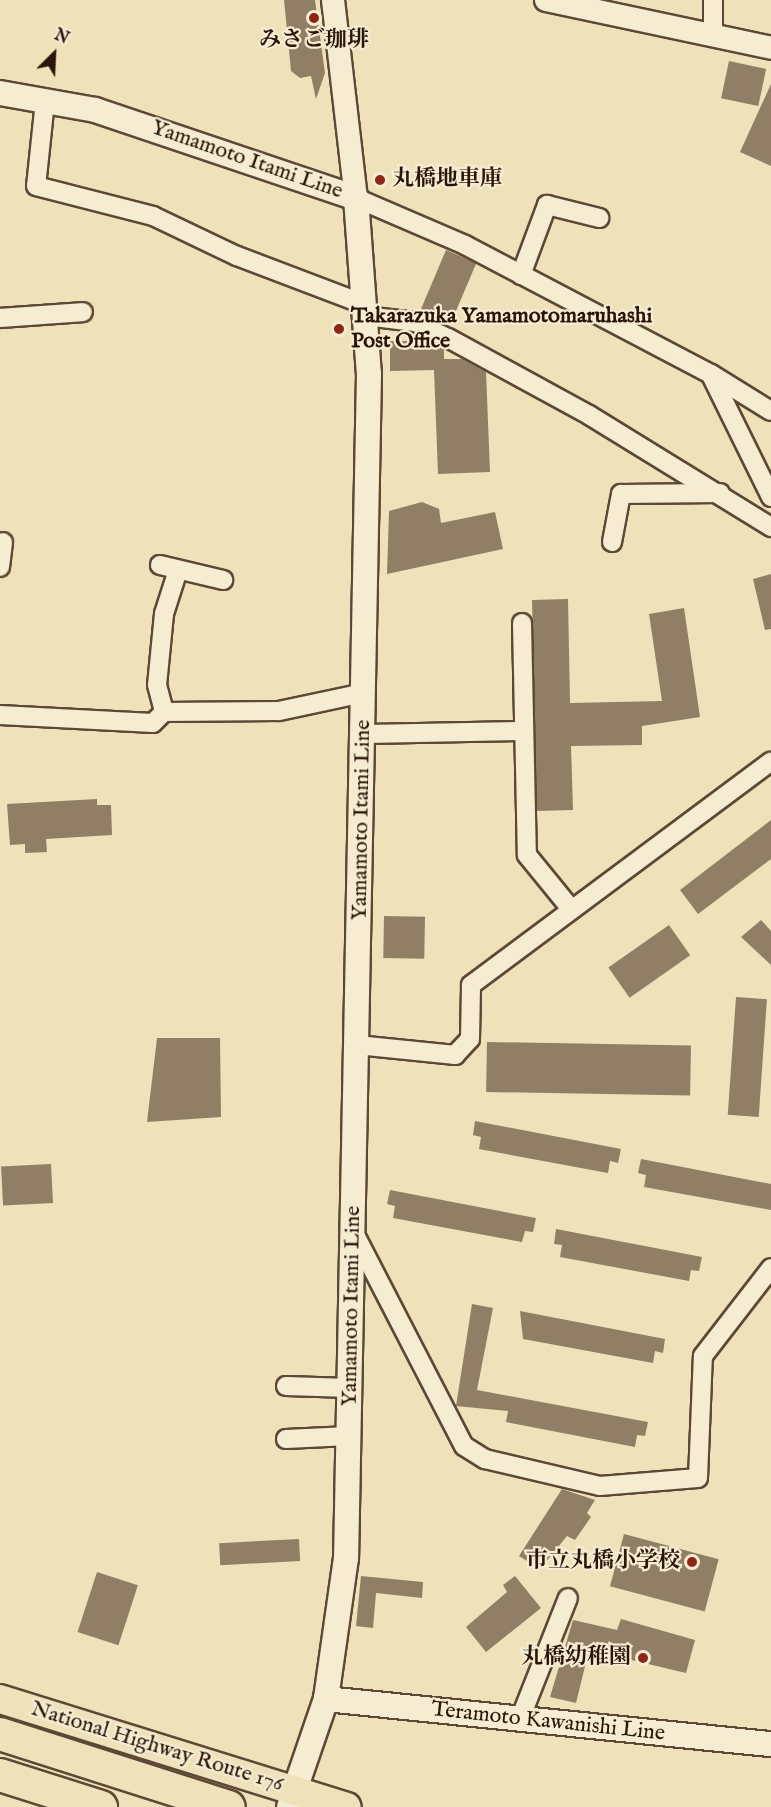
<!DOCTYPE html>
<html>
<head>
<meta charset="utf-8">
<style>
  body { margin:0 }
  #map { position:relative; width:771px; height:1807px; overflow:hidden; background:#efe1b9; font-family:"IM FELL English","Noto Serif JP",serif }
  div>[style] { position:absolute }
  .building>* { inset:0; background:#917f65; transform-origin:0 0 }
  .roads { filter:drop-shadow(2px 0 #5c4835) drop-shadow(-2px 0 #5c4835) drop-shadow(0 2px #5c4835) drop-shadow(0 -2px #5c4835) }
  .minor>* { height:18px; margin:-9px; padding:0 9px; transform-origin:9px; border-radius:9px; background:#f5ecd2 }
  .tertiary>* { height:22px; margin:-11px; padding:0 11px; transform-origin:11px; border-radius:11px; background:#f5ecd2 }
  .secondary>* { height:24px; margin:-12px; padding:0 12px; transform-origin:12px; border-radius:12px; background:#f5ecd2 }
  .trunk>* { height:28px; margin:-14px; padding:0 14px; transform-origin:14px; border-radius:14px; background:#efe1b9 }
  .motorway>* { height:32px; margin:-16px; padding:0 16px; transform-origin:16px; border-radius:16px; background:#efe1b9 }
  .dots>* { width:16px; height:16px; translate:-50% -50%; box-sizing:border-box; border:3px solid #f5ecd2; border-radius:50% }
  span { translate:-50% -50%; white-space:nowrap; text-align:center; line-height:1.15; -webkit-text-stroke:4.5px #f5ecd2; paint-order:stroke }
  .poi-label { font-size:22px; color:#2b1509; font-weight:700 }
  .left { translate:0 -50%; text-align:left }
  .right { translate:-100% -50%; text-align:right }
  .street-label { font-size:22px; color:#2b1509 }
  .north { position:absolute; left:24px; top:24px; width:60px; height:60px; -webkit-text-stroke:4px #f5ecd2; paint-order:stroke; rotate:24deg; font-size:16px; font-weight:700; line-height:24px; text-align:center; color:#2b1509 }
  .north::after { content:''; display:block; margin:auto; width:21px; height:27px; background:#2b1509; clip-path:polygon(50% 0,100% 100%,50% 72%,0 100%) }
</style>
</head>
<body>
<div id="map">
  <div class="building">
    <i style="clip-path:polygon(284px 0,315px 0,325px 73px,316px 99px,311px 76px,300px 78px,291px 71px)"></i>
    <i style="left:729px;top:61px;width:38px;height:38px;rotate:12deg"></i>
    <i style="clip-path:polygon(771px 84px,771px 166px,740px 152px)"></i>
    <i style="left:446px;top:250px;width:33px;height:64px;rotate:23deg"></i>
    <i style="clip-path:polygon(390px 341px,429px 341px,444px 349px,444px 359px,462px 359px,486px 372px,490px 472px,438px 474px,434px 370px,390px 371px)"></i>
    <i style="clip-path:polygon(422px 502px,439px 509px,441px 523px,495px 512px,503px 549px,387px 574px,389px 511px)"></i>
    <i style="clip-path:polygon(771px 574px,771px 629px,765px 630px,753px 579px)"></i>
    <i style="clip-path:polygon(568px 599px,570px 703px,662px 701px,649px 614px,684px 608px,700px 717px,642px 726px,642px 745px,571px 746px,573px 810px,537px 811px,532px 600px)"></i>
    <i style="clip-path:polygon(97px 799px,97px 805px,111px 805px,112px 835px,46px 839px,47px 852px,25px 853px,25px 844px,10px 845px,7px 804px)"></i>
    <i style="clip-path:polygon(771px 820px,771px 859px,698px 914px,680px 890px)"></i>
    <i style="left:384px;top:916px;width:41px;height:42px;rotate:1deg"></i>
    <i style="clip-path:polygon(761px 920px,771px 931px,771px 965px,741px 937px)"></i>
    <i style="left:669px;top:925px;width:37px;height:74px;rotate:55deg"></i>
    <i style="left:736px;top:997px;width:31px;height:118px;rotate:4deg"></i>
    <i style="clip-path:polygon(157px 1038px,220px 1038px,221px 1117px,147px 1122px)"></i>
    <i style="left:487px;top:1042px;width:204px;height:50px;rotate:1deg"></i>
    <i style="clip-path:polygon(475px 1121px,621px 1149px,618px 1163px,610px 1161px,608px 1173px,479px 1149px,481px 1137px,473px 1135px)"></i>
    <i style="clip-path:polygon(641px 1159px,771px 1184px,771px 1210px,644px 1187px,646px 1175px,638px 1173px)"></i>
    <i style="left:51px;top:1164px;width:39px;height:50px;rotate:87deg"></i>
    <i style="clip-path:polygon(390px 1190px,536px 1218px,533px 1232px,525px 1231px,522px 1242px,393px 1218px,395px 1206px,387px 1204px)"></i>
    <i style="clip-path:polygon(556px 1229px,702px 1257px,699px 1271px,691px 1270px,689px 1281px,560px 1257px,562px 1245px,554px 1244px)"></i>
    <i style="clip-path:polygon(472px 1304px,493px 1308px,477px 1390px,648px 1422px,645px 1436px,637px 1435px,635px 1447px,506px 1422px,508px 1411px,456px 1406px)"></i>
    <i style="clip-path:polygon(520px 1311px,665px 1339px,663px 1353px,655px 1351px,653px 1363px,523px 1339px)"></i>
    <i style="clip-path:polygon(562px 1489px,595px 1500px,587px 1513px,591px 1517px,575px 1540px,567px 1536px,540px 1569px,519px 1556px)"></i>
    <i style="left:624px;top:1534px;width:98px;height:54px;rotate:15deg"></i>
    <i style="left:299px;top:1539px;width:22px;height:80px;rotate:87deg"></i>
    <i style="left:97px;top:1572px;width:43px;height:63px;rotate:18deg"></i>
    <i style="clip-path:polygon(361px 1576px,423px 1582px,422px 1598px,376px 1593px,373px 1628px,356px 1626px)"></i>
    <i style="clip-path:polygon(515px 1576px,541px 1608px,486px 1652px,466px 1627px,507px 1592px,503px 1585px)"></i>
    <i style="clip-path:polygon(621px 1619px,695px 1640px,686px 1673px,589px 1650px,576px 1703px,550px 1697px,573px 1620px,617px 1630px)"></i>
  </div>
  <div class="roads">
    <div class="minor">
      <i style="left:713px;top:35px;width:35px;rotate:-90deg"></i>
      <i style="left:45px;top:101px;width:85px;rotate:96deg"></i>
      <i style="left:36px;top:186px;width:121px;rotate:14.4deg"></i>
      <i style="left:153px;top:216px;width:93px;rotate:25.5deg"></i>
      <i style="left:237px;top:256px;width:138px;rotate:20.8deg"></i>
      <i style="left:356px;top:198px;width:119px;rotate:23.3deg"></i>
      <i style="left:465px;top:245px;width:278px;rotate:27.7deg"></i>
      <i style="left:711px;top:374px;width:70px;rotate:31.7deg"></i>
      <i style="left:521px;top:275px;width:75px;rotate:-69.6deg"></i>
      <i style="left:547px;top:205px;width:54px;rotate:14deg"></i>
      <i style="left:366px;top:316px;width:49px;rotate:7deg"></i>
      <i style="left:415px;top:322px;width:37px;rotate:26deg"></i>
      <i style="left:448px;top:338px;width:161px;rotate:28.6deg"></i>
      <i style="left:589px;top:415px;width:214px;rotate:31.6deg"></i>
      <i style="left:0;top:318px;width:83px;rotate:-4.1deg"></i>
      <i style="left:711px;top:375px;width:136px;rotate:63.8deg"></i>
      <i style="left:612px;top:542px;width:49px;rotate:-79.4deg"></i>
      <i style="left:621px;top:494px;width:99px;rotate:-0.6deg"></i>
      <i style="left:160px;top:565px;width:65px;rotate:13.4deg"></i>
      <i style="left:0;top:567px;width:25px;rotate:-83deg"></i>
      <i style="left:178px;top:570px;width:46px;rotate:107.7deg"></i>
      <i style="left:164px;top:614px;width:71px;rotate:95.6deg"></i>
      <i style="left:157px;top:685px;width:28px;rotate:75deg"></i>
      <i style="left:164px;top:712px;width:115px;rotate:-0.5deg"></i>
      <i style="left:279px;top:711px;width:87px;rotate:-12deg"></i>
      <i style="left:522px;top:623px;width:232px;rotate:88.8deg"></i>
      <i style="left:527px;top:855px;width:70px;rotate:50.8deg"></i>
      <i style="left:0;top:715px;width:153px;rotate:3deg"></i>
      <i style="left:153px;top:723px;width:16px;rotate:-45deg"></i>
      <i style="left:363px;top:734px;width:160px;rotate:-1.1deg"></i>
      <i style="left:357px;top:1045px;width:99px;rotate:5.8deg"></i>
      <i style="left:455px;top:1055px;width:22px;rotate:-47deg"></i>
      <i style="left:470px;top:1039px;width:54px;rotate:-88.9deg"></i>
      <i style="left:471px;top:985px;width:374px;rotate:-36.7deg"></i>
      <i style="left:353px;top:1231px;width:242px;rotate:62.7deg"></i>
      <i style="left:464px;top:1446px;width:25px;rotate:32deg"></i>
      <i style="left:485px;top:1459px;width:118px;rotate:13.2deg"></i>
      <i style="left:600px;top:1486px;width:98px;rotate:-4.7deg"></i>
      <i style="left:698px;top:1478px;width:122px;rotate:-87.7deg"></i>
      <i style="left:703px;top:1356px;width:111px;rotate:-52.3deg"></i>
      <i style="left:286px;top:1386px;width:64px;rotate:1.8deg"></i>
      <i style="left:286px;top:1439px;width:63px;rotate:-2.7deg"></i>
      <i style="left:520px;top:1719px;width:130px;rotate:-68.4deg"></i>
    </div>
    <div class="tertiary">
      <i style="left:333px;top:0;width:199px;rotate:83.4deg"></i>
      <i style="left:546px;top:0;width:230px;rotate:12deg"></i>
    </div>
    <div class="secondary">
      <i style="left:0;top:93px;width:97px;rotate:10.1deg"></i>
      <i style="left:95px;top:110px;width:275px;rotate:18.6deg"></i>
      <i style="left:356px;top:198px;width:176px;rotate:85.8deg"></i>
      <i style="left:369px;top:374px;width:1184px;rotate:91.11deg"></i>
      <i style="left:346px;top:1558px;width:142px;rotate:98.1deg"></i>
      <i style="left:326px;top:1699px;width:114px;rotate:108.9deg"></i>
      <i style="left:326px;top:1699px;width:447px;rotate:5.8deg"></i>
    </div>
    <div class="trunk">
      <i style="left:0;top:1699px;width:363px;rotate:17.3deg"></i>
    </div>
    <div class="motorway">
      <i style="left:0;top:1734px;width:240px;rotate:17.7deg"></i>
      <i style="left:0;top:1775px;width:106px;rotate:17.6deg"></i>
    </div>
  </div>
  <div class="dots">
    <i style="left:314px;top:18px;background:#8f2418"></i>
    <i style="left:380px;top:180px;background:#8f2418"></i>
    <i style="left:339px;top:329px;background:#8f2418"></i>
    <i style="left:692px;top:1562px;background:#8f2418"></i>
    <i style="left:643px;top:1658px;background:#8f2418"></i>
  </div>
  <div class="poi-label">
    <span style="left:314px;top:41px">みさご珈琲</span>
    <span class="left" style="left:392px;top:180px">丸橋地車庫</span>
    <span class="left" style="left:351px;top:329px">Takarazuka Yamamotomaruhashi<br>Post Office</span>
    <span class="right" style="left:680px;top:1562px">市立丸橋小学校</span>
    <span class="right" style="left:631px;top:1658px">丸橋幼稚園</span>
  </div>
  <div class="street-label">
    <span style="left:247px;top:160px;rotate:19deg">Yamamoto Itami Line</span>
    <span style="left:362px;top:820px;rotate:-89deg">Yamamoto Itami Line</span>
    <span style="left:352px;top:1306px;rotate:-89deg">Yamamoto Itami Line</span>
    <span style="left:548px;top:1722px;rotate:6deg">Teramoto Kawanishi Line</span>
    <span style="left:157px;top:1747px;rotate:17deg">National Highway Route 176</span>
  </div>
  <div class="north">N</div>
</div>
</body>
</html>
